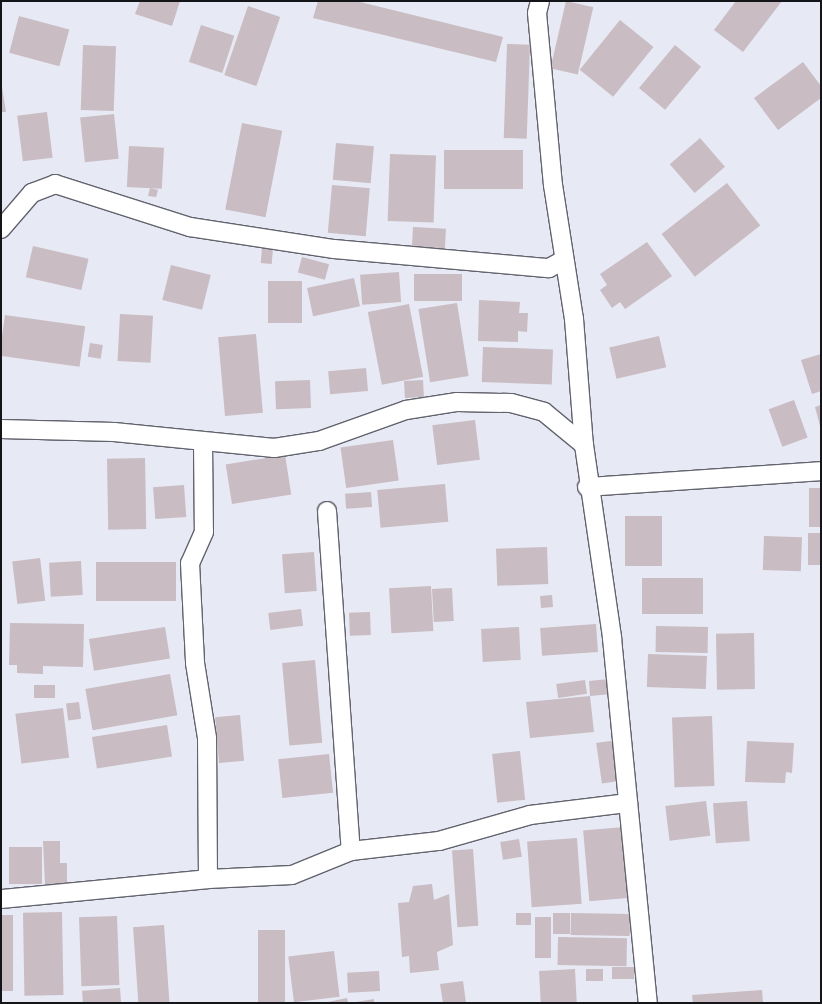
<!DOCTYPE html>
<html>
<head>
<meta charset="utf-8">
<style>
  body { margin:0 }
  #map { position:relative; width:822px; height:1004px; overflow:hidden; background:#e7e9f5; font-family:Inter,sans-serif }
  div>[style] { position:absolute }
  .building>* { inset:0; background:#c9bcc2; transform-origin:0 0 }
  .roads { filter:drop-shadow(1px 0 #62636d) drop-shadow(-1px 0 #62636d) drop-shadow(0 1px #62636d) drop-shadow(0 -1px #62636d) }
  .minor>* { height:18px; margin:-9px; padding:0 9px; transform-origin:9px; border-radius:9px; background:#fff }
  span { translate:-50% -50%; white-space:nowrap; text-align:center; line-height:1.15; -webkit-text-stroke:4px #fff; paint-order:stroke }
  .frame { position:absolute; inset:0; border:2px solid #141519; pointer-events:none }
</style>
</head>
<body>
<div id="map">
  <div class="building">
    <i style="clip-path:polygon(140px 1px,180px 1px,172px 26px,135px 14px)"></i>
    <i style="clip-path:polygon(318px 1px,356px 1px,503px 37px,496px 62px,313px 18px)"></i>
    <i style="left:566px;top:1px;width:28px;height:69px;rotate:13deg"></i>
    <i style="clip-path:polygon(736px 1px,782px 1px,743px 52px,714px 30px)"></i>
    <i style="left:248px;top:6px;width:34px;height:73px;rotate:19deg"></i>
    <i style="left:19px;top:16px;width:52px;height:38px;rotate:15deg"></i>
    <i style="left:620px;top:20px;width:43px;height:64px;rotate:39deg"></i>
    <i style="left:201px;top:25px;width:35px;height:39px;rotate:18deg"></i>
    <i style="left:507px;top:44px;width:23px;height:94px;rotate:2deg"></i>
    <i style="left:83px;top:45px;width:33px;height:65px;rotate:2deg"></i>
    <i style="left:675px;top:45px;width:34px;height:56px;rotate:40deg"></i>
    <i style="clip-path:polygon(803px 62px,821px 86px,821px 98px,778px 130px,754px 98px)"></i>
    <i style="clip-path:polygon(1px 81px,6px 112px,1px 112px)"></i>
    <i style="left:47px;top:112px;width:46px;height:30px;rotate:83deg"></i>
    <i style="left:114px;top:114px;width:45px;height:34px;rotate:84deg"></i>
    <i style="left:242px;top:123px;width:41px;height:88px;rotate:11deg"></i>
    <i style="left:700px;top:138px;width:38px;height:40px;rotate:49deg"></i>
    <i style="left:336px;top:143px;width:38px;height:37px;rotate:5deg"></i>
    <i style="left:129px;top:146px;width:35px;height:41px;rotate:3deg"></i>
    <i style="left:523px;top:150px;width:39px;height:79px;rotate:90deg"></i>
    <i style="left:390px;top:154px;width:46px;height:67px;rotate:2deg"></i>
    <i style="left:727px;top:183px;width:54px;height:83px;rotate:52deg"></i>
    <i style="left:332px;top:185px;width:38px;height:48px;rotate:5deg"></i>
    <i style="clip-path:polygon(150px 188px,158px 190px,156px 197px,148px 196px)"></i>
    <i style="left:413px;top:227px;width:33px;height:20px;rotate:3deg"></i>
    <i style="clip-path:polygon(647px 242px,672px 276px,625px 309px,620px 302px,612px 308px,600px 290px,607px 285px,600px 274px)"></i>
    <i style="left:33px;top:246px;width:57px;height:32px;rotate:13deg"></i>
    <i style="left:262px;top:248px;width:11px;height:15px;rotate:5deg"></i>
    <i style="left:302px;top:257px;width:28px;height:16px;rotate:15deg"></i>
    <i style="left:171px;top:265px;width:41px;height:36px;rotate:14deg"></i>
    <i style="left:399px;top:272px;width:30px;height:39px;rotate:86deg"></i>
    <i style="left:414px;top:274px;width:48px;height:27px"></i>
    <i style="left:354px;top:278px;width:29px;height:48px;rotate:78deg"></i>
    <i style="left:268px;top:281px;width:34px;height:42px"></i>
    <i style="clip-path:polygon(479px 300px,520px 302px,519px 313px,528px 313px,527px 332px,518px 331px,518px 342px,478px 341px)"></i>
    <i style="left:457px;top:303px;width:74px;height:39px;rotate:81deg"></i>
    <i style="left:409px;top:304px;width:74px;height:42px;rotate:79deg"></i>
    <i style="left:120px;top:314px;width:33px;height:47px;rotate:3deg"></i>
    <i style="left:5px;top:315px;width:81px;height:41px;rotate:8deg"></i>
    <i style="left:256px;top:334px;width:79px;height:38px;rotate:85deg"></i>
    <i style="left:659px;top:336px;width:32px;height:51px;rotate:77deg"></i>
    <i style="left:90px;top:343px;width:13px;height:14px;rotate:9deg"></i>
    <i style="left:483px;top:347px;width:70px;height:35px;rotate:2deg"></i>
    <i style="clip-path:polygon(821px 354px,821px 391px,812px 394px,801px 360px)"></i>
    <i style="left:366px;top:368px;width:23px;height:38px;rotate:85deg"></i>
    <i style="left:310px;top:380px;width:28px;height:35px;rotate:88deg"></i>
    <i style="left:423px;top:380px;width:17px;height:19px;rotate:87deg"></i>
    <i style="left:794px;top:400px;width:40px;height:27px;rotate:70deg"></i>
    <i style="clip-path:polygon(821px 405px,821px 426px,820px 426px,815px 407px)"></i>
    <i style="left:475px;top:420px;width:40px;height:43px;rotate:83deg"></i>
    <i style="left:393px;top:440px;width:41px;height:53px;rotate:82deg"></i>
    <i style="left:285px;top:455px;width:40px;height:60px;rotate:81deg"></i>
    <i style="left:145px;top:458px;width:71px;height:38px;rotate:89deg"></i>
    <i style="left:445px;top:484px;width:38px;height:68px;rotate:85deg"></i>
    <i style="left:184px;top:485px;width:32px;height:31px;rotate:86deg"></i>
    <i style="left:809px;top:488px;width:12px;height:39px"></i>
    <i style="left:371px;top:492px;width:15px;height:26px;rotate:86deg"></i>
    <i style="left:625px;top:516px;width:37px;height:50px"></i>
    <i style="left:808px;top:533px;width:13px;height:32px"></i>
    <i style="left:764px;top:536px;width:38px;height:34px;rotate:2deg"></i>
    <i style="left:547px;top:547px;width:37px;height:51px;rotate:88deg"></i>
    <i style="left:314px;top:552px;width:39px;height:32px;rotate:86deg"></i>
    <i style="left:40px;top:558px;width:43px;height:28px;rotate:83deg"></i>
    <i style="left:81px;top:561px;width:34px;height:32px;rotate:87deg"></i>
    <i style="left:176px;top:562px;width:39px;height:80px;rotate:90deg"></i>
    <i style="left:642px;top:578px;width:61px;height:36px"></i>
    <i style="left:431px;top:586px;width:45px;height:42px;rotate:87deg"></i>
    <i style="left:452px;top:588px;width:33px;height:20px;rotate:87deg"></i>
    <i style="left:552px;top:595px;width:12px;height:12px;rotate:85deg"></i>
    <i style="left:301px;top:609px;width:17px;height:33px;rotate:83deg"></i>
    <i style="left:370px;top:612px;width:23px;height:21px;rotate:88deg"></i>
    <i style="clip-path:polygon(10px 623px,84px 624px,83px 667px,43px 666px,43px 674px,17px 673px,17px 665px,9px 665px)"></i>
    <i style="left:596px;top:624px;width:28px;height:56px;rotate:86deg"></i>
    <i style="left:656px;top:626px;width:52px;height:26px;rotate:1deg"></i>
    <i style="left:165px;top:627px;width:32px;height:77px;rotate:81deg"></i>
    <i style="left:519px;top:627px;width:33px;height:38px;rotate:87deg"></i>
    <i style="left:754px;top:633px;width:56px;height:38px;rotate:89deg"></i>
    <i style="left:648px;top:654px;width:59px;height:33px;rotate:2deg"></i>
    <i style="left:315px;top:660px;width:83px;height:33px;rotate:85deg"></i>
    <i style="left:170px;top:674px;width:42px;height:86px;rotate:80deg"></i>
    <i style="clip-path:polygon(609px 679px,611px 694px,590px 696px,594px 732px,530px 738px,526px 702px,590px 696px,589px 681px)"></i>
    <i style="left:585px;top:680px;width:14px;height:29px;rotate:82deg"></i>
    <i style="left:55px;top:685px;width:13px;height:21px;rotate:90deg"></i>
    <i style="left:79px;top:702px;width:17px;height:13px;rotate:83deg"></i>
    <i style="left:63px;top:708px;width:50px;height:48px;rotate:83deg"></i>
    <i style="left:240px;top:715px;width:46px;height:25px;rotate:85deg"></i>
    <i style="left:712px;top:716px;width:70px;height:40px;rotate:88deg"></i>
    <i style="left:167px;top:725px;width:32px;height:76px;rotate:81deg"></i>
    <i style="left:617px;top:740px;width:41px;height:21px;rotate:82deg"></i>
    <i style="clip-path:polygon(747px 741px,794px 743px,792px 773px,786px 772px,785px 783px,745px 782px)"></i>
    <i style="left:520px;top:751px;width:49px;height:28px;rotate:84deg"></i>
    <i style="left:329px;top:754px;width:39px;height:51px;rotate:84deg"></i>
    <i style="left:706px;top:801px;width:35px;height:41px;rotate:83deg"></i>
    <i style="left:747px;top:801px;width:40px;height:34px;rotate:86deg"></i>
    <i style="left:624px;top:827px;width:71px;height:41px;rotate:85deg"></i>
    <i style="left:577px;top:838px;width:66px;height:50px;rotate:86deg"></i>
    <i style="left:519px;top:839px;width:18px;height:19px;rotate:81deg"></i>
    <i style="clip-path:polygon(43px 841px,60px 841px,60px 863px,67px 863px,67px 884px,45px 884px)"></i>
    <i style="left:42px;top:847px;width:37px;height:33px;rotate:90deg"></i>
    <i style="left:473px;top:849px;width:77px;height:21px;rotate:86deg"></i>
    <i style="clip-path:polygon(432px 884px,434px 900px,449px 894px,453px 945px,437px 952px,439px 970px,410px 973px,409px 956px,402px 957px,398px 903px,409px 902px,413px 886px)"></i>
    <i style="left:62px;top:912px;width:83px;height:39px;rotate:89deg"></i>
    <i style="left:516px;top:913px;width:15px;height:12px"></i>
    <i style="left:570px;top:913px;width:21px;height:17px;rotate:90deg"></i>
    <i style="left:571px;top:913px;width:59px;height:22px;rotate:1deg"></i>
    <i style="left:1px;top:915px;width:12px;height:76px"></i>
    <i style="left:117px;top:916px;width:69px;height:38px;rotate:88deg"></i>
    <i style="left:535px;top:917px;width:16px;height:41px"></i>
    <i style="left:164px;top:925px;width:78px;height:31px;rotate:86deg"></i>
    <i style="left:258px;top:930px;width:27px;height:73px"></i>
    <i style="left:558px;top:937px;width:69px;height:28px;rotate:1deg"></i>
    <i style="left:334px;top:951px;width:46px;height:46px;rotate:83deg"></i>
    <i style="left:612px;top:967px;width:22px;height:12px"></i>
    <i style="left:575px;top:969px;width:33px;height:36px;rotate:87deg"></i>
    <i style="left:586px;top:969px;width:17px;height:12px"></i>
    <i style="left:379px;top:971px;width:20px;height:32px;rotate:87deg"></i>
    <i style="clip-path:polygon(463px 981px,466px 1003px,443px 1003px,440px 984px)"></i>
    <i style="left:120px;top:988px;width:15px;height:38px;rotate:86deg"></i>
    <i style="clip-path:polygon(762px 990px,763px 1003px,693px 1003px,692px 995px)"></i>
    <i style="clip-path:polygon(347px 998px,348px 1003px,328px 1003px,328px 1002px)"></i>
    <i style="clip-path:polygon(374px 999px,374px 1003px,356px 1003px,356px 1002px)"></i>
  </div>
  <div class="roads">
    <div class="minor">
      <i style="left:540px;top:1px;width:12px;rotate:104deg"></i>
      <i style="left:537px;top:13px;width:173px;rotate:84.7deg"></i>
      <i style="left:553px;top:185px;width:136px;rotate:81.1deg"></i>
      <i style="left:574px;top:319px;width:126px;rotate:85.5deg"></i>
      <i style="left:1px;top:229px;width:48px;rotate:-49.3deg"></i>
      <i style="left:32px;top:193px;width:25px;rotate:-21deg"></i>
      <i style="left:55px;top:184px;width:142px;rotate:17.7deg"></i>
      <i style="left:190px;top:227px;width:146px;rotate:8.7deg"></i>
      <i style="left:334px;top:249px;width:216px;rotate:5.1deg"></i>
      <i style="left:549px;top:268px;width:17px;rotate:-28deg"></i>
      <i style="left:1px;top:429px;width:113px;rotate:1.5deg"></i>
      <i style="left:114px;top:432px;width:161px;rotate:5.7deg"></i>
      <i style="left:274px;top:448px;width:46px;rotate:-8.8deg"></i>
      <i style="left:319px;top:441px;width:92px;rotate:-19.6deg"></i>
      <i style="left:406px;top:410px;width:52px;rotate:-8.9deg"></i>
      <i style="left:457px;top:402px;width:54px;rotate:1.1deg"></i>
      <i style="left:511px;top:403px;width:34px;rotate:15deg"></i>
      <i style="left:544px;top:412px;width:52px;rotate:39.5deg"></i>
      <i style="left:584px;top:445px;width:195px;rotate:81.7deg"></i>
      <i style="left:612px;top:638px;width:367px;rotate:84.4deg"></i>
      <i style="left:203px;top:443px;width:89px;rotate:89.4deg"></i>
      <i style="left:204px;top:532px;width:34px;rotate:114deg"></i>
      <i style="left:190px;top:563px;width:100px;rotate:87.1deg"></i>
      <i style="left:195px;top:663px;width:76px;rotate:80.9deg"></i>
      <i style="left:207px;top:738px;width:141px;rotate:89.6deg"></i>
      <i style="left:208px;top:879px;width:84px;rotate:-2.7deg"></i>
      <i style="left:292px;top:875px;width:64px;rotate:-22.1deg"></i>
      <i style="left:351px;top:851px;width:89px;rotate:-6.5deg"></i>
      <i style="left:439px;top:841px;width:95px;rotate:-15.9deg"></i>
      <i style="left:530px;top:815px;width:99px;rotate:-7deg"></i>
      <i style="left:587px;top:487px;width:235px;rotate:-3.9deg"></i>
      <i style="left:327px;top:511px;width:341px;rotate:86deg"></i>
      <i style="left:1px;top:899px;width:208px;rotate:-5.5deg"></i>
    </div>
  </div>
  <div class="frame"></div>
</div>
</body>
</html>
